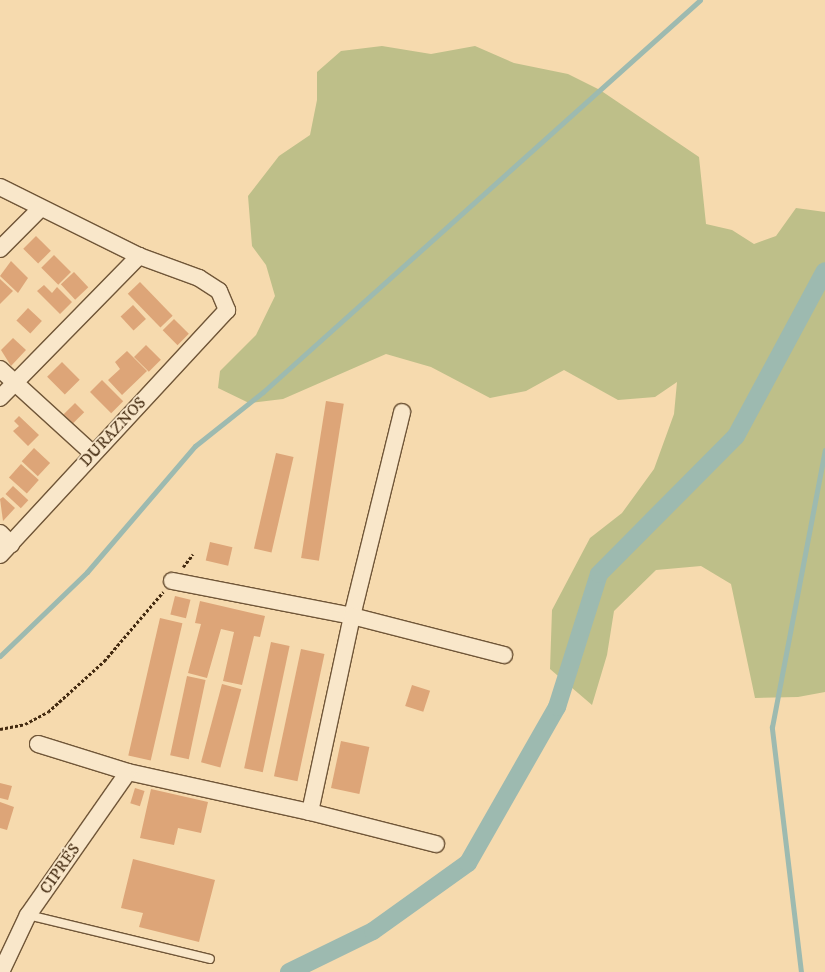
<!DOCTYPE html>
<html>
<head>
<meta charset="utf-8">
<style>
  body { margin:0 }
  #map { position:relative; width:825px; height:972px; overflow:hidden; background:#f6daae; font-family:"IM FELL DW Pica",serif }
  div>[style] { position:absolute }
  .green>* { inset:0; background:#bebf89 }
  .stream>* { height:5px; margin:-2.5px; padding:0 2.5px; transform-origin:2.5px; border-radius:2.5px; background:#9dbab0 }
  .canal>* { height:18px; margin:-9px; padding:0 9px; transform-origin:9px; border-radius:9px; background:#9dbab0 }
  .building>* { inset:0; background:#dda578; transform-origin:0 0 }
  .path>* { height:2.5px; margin-top:-1.25px; transform-origin:0; background:repeating-linear-gradient(90deg,#432a10 0 3px,transparent 0 5px) }
  .roads { filter:drop-shadow(1px 0 #705638) drop-shadow(-1px 0 #705638) drop-shadow(0 1px #705638) drop-shadow(0 -1px #705638) }
  .service>* { height:8px; margin:-4px; padding:0 4px; transform-origin:4px; border-radius:4px; background:#f9e7ca }
  .minor>* { height:16px; margin:-8px; padding:0 8px; transform-origin:8px; border-radius:8px; background:#f9e7ca }
  span { translate:-50% -50%; white-space:nowrap; text-align:center; line-height:1.15; -webkit-text-stroke:3.5px #f9e7ca; paint-order:stroke }
  .street-label { font-size:16px; color:#432a10 }
</style>
</head>
<body>
<div id="map">
  <div class="green">
    <i style="clip-path:polygon(382px 46px,431px 54px,475px 46px,514px 63px,568px 74px,600px 90px,699px 157px,706px 224px,732px 230px,754px 244px,776px 236px,796px 208px,825px 212px,825px 692px,798px 697px,755px 698px,731px 584px,701px 566px,656px 570px,614px 611px,607px 655px,592px 705px,550px 669px,552px 610px,590px 538px,622px 513px,654px 469px,674px 414px,677px 382px,655px 397px,618px 400px,564px 370px,526px 391px,490px 398px,431px 367px,386px 354px,283px 399px,249px 403px,218px 388px,220px 371px,256px 335px,275px 296px,266px 265px,252px 246px,248px 196px,279px 156px,310px 135px,317px 100px,317px 72px,341px 51px)"></i>
  </div>
  <div class="stream">
    <i style="left:0;top:656px;width:121px;rotate:-44deg"></i>
    <i style="left:87px;top:572px;width:166px;rotate:-49.4deg"></i>
    <i style="left:195px;top:446px;width:87px;rotate:-38.5deg"></i>
    <i style="left:263px;top:392px;width:587px;rotate:-41.89deg"></i>
    <i style="left:801px;top:972px;width:247px;rotate:-96.8deg"></i>
    <i style="left:772px;top:727px;width:282px;rotate:-79.2deg"></i>
  </div>
  <div class="canal">
    <i style="left:289px;top:972px;width:93px;rotate:-26deg"></i>
    <i style="left:373px;top:931px;width:117px;rotate:-35.6deg"></i>
    <i style="left:468px;top:863px;width:180px;rotate:-60.3deg"></i>
    <i style="left:557px;top:707px;width:139px;rotate:-72.5deg"></i>
    <i style="left:599px;top:574px;width:194px;rotate:-45.2deg"></i>
    <i style="left:736px;top:436px;width:187px;rotate:-61.7deg"></i>
  </div>
  <div class="building">
    <i style="left:36px;top:236px;width:21px;height:18px;rotate:45deg"></i>
    <i style="left:54px;top:255px;width:24px;height:18px;rotate:45deg"></i>
    <i style="clip-path:polygon(11px 261px,28px 278px,18px 293px,0 276px)"></i>
    <i style="left:74px;top:272px;width:21px;height:18px;rotate:47deg"></i>
    <i style="clip-path:polygon(0 279px,13px 291px,0 304px)"></i>
    <i style="left:140px;top:282px;width:47px;height:17px;rotate:46deg"></i>
    <i style="clip-path:polygon(44px 285px,52px 293px,57px 287px,72px 302px,60px 314px,37px 291px)"></i>
    <i style="left:133px;top:305px;width:19px;height:17px;rotate:47deg"></i>
    <i style="left:28px;top:308px;width:19px;height:17px;rotate:43deg"></i>
    <i style="left:174px;top:319px;width:21px;height:16px;rotate:45deg"></i>
    <i style="clip-path:polygon(13px 338px,26px 350px,11px 366px,1px 350px)"></i>
    <i style="left:146px;top:345px;width:21px;height:17px;rotate:45deg"></i>
    <i style="clip-path:polygon(127px 351px,147px 371px,122px 395px,108px 380px,120px 369px,115px 362px)"></i>
    <i style="left:62px;top:362px;width:25px;height:21px;rotate:45deg"></i>
    <i style="left:102px;top:380px;width:30px;height:17px;rotate:45deg"></i>
    <i style="left:326px;top:401px;width:18px;height:159px;rotate:9deg"></i>
    <i style="left:75px;top:403px;width:13px;height:16px;rotate:45deg"></i>
    <i style="clip-path:polygon(19px 416px,39px 435px,28px 446px,13px 431px,19px 426px,14px 421px)"></i>
    <i style="left:34px;top:448px;width:22px;height:18px;rotate:43deg"></i>
    <i style="left:276px;top:453px;width:18px;height:98px;rotate:13deg"></i>
    <i style="left:21px;top:464px;width:24px;height:18px;rotate:42deg"></i>
    <i style="left:13px;top:486px;width:21px;height:11px;rotate:43deg"></i>
    <i style="clip-path:polygon(3px 497px,15px 508px,3px 521px,0 499px)"></i>
    <i style="left:210px;top:542px;width:23px;height:19px;rotate:13deg"></i>
    <i style="left:175px;top:596px;width:16px;height:19px;rotate:14deg"></i>
    <i style="clip-path:polygon(200px 601px,265px 616px,260px 637px,254px 636px,242px 685px,223px 681px,234px 632px,221px 629px,207px 678px,188px 673px,201px 624px,195px 623px)"></i>
    <i style="left:160px;top:618px;width:23px;height:141px;rotate:13deg"></i>
    <i style="left:271px;top:642px;width:19px;height:129px;rotate:12deg"></i>
    <i style="left:301px;top:649px;width:24px;height:130px;rotate:12deg"></i>
    <i style="left:187px;top:676px;width:19px;height:81px;rotate:12deg"></i>
    <i style="left:222px;top:684px;width:20px;height:81px;rotate:15deg"></i>
    <i style="left:412px;top:685px;width:19px;height:22px;rotate:18deg"></i>
    <i style="left:341px;top:741px;width:29px;height:48px;rotate:12deg"></i>
    <i style="clip-path:polygon(0 783px,12px 786px,8px 800px,0 798px)"></i>
    <i style="left:135px;top:788px;width:10px;height:16px;rotate:17deg"></i>
    <i style="clip-path:polygon(151px 789px,208px 802px,201px 833px,178px 828px,174px 845px,140px 838px)"></i>
    <i style="clip-path:polygon(0 802px,14px 807px,7px 830px,0 828px)"></i>
    <i style="clip-path:polygon(133px 859px,215px 880px,199px 942px,139px 927px,143px 913px,121px 908px)"></i>
  </div>
  <div class="path">
    <i style="left:183px;top:567px;width:16px;rotate:-52deg"></i>
    <i style="left:0;top:729px;width:25px;rotate:-11deg"></i>
    <i style="left:25px;top:724px;width:26px;rotate:-28deg"></i>
    <i style="left:48px;top:712px;width:76px;rotate:-42.3deg"></i>
    <i style="left:104px;top:661px;width:91px;rotate:-49.5deg"></i>
  </div>
  <div class="roads">
    <div class="service">
      <i style="left:28px;top:915px;width:187px;rotate:13.6deg"></i>
    </div>
    <div class="minor">
      <i style="left:0;top:187px;width:155px;rotate:26.4deg"></i>
      <i style="left:139px;top:256px;width:64px;rotate:20.1deg"></i>
      <i style="left:199px;top:278px;width:24px;rotate:33deg"></i>
      <i style="left:219px;top:291px;width:21px;rotate:67deg"></i>
      <i style="left:227px;top:310px;width:334px;rotate:132.8deg"></i>
      <i style="left:0;top:249px;width:57px;rotate:-45deg"></i>
      <i style="left:0;top:369px;width:126px;rotate:42.4deg"></i>
      <i style="left:0;top:398px;width:199px;rotate:-45.6deg"></i>
      <i style="left:0;top:533px;width:16px;rotate:45deg"></i>
      <i style="left:172px;top:581px;width:183px;rotate:11deg"></i>
      <i style="left:352px;top:616px;width:210px;rotate:-76.2deg"></i>
      <i style="left:38px;top:744px;width:94px;rotate:17.3deg"></i>
      <i style="left:128px;top:772px;width:186px;rotate:12.4deg"></i>
      <i style="left:310px;top:812px;width:200px;rotate:-77.9deg"></i>
      <i style="left:352px;top:616px;width:157px;rotate:14.4deg"></i>
      <i style="left:310px;top:812px;width:130px;rotate:14.3deg"></i>
      <i style="left:1px;top:972px;width:63px;rotate:-64.7deg"></i>
      <i style="left:28px;top:915px;width:174px;rotate:-55deg"></i>
    </div>
  </div>
  <div class="street-label">
    <span style="left:113px;top:432px;rotate:-47deg">DURAZNOS</span>
    <span style="left:60px;top:869px;rotate:-55deg">CIPRÉS</span>
  </div>
</div>
</body>
</html>
